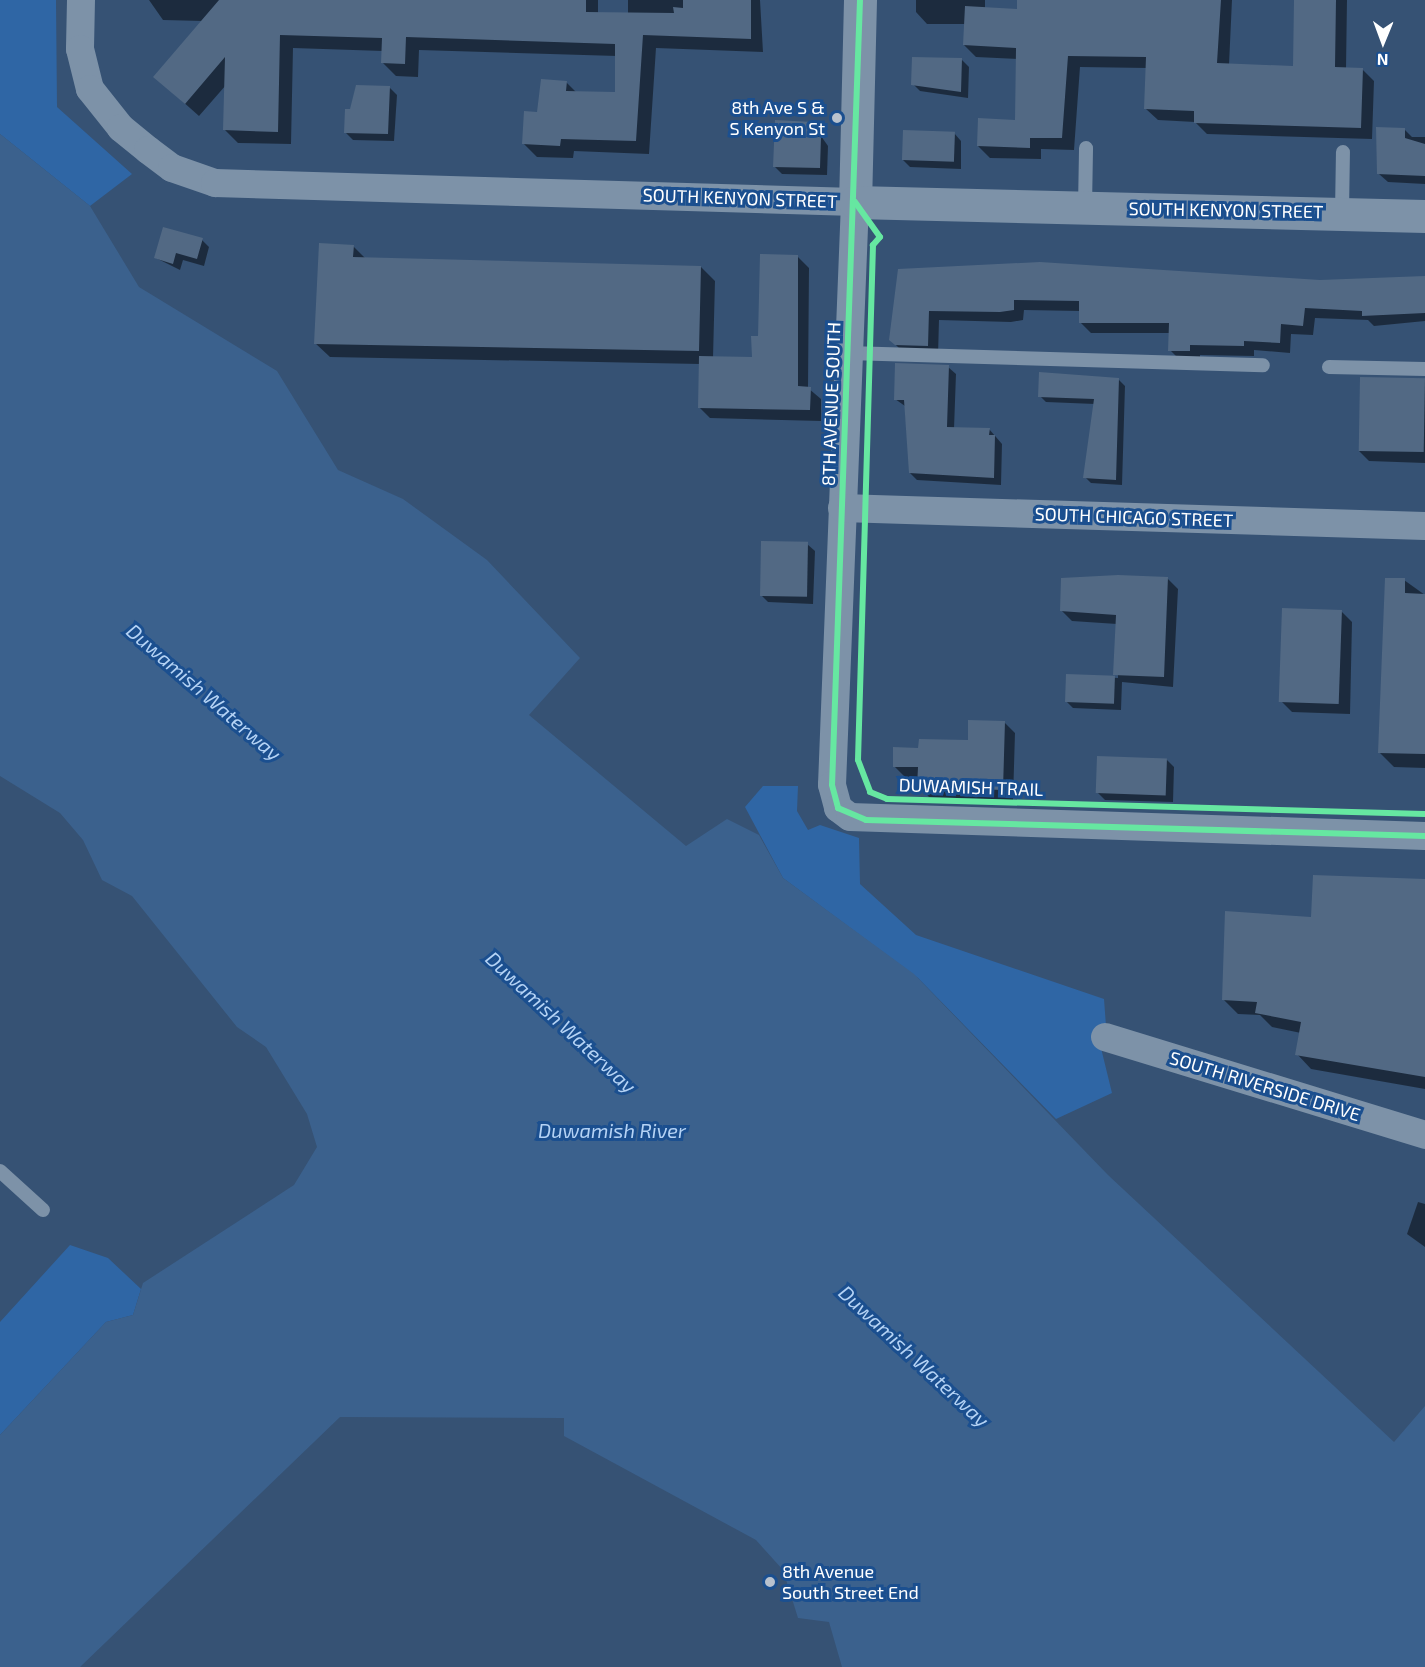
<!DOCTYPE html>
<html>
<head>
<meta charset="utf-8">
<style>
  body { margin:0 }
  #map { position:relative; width:1425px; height:1667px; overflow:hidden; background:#365274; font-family:"Exo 2",sans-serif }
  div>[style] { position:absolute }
  .green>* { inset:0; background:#2f66a5 }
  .water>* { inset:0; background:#3b618d }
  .shadow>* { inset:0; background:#0007 }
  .building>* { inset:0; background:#526984; transform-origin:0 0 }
  .service>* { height:14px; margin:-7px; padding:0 7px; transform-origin:7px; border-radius:7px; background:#7d92a8 }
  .minor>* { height:28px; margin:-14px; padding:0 14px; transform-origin:14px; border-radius:14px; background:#7d92a8 }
  .tertiary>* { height:33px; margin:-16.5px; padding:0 16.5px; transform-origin:16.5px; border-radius:16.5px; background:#7d92a8 }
  .cycleway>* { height:6px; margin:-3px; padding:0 3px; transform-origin:3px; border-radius:3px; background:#66e7a1 }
  .dots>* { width:16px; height:16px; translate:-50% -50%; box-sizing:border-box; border:3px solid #1b4f8f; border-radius:50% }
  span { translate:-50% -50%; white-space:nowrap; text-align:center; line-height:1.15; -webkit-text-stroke:6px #1b4f8f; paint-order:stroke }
  .poi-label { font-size:18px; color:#fff }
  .right { translate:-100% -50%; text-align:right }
  .left { translate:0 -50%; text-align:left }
  .street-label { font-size:18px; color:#fff }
  .water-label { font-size:20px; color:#b5d3f5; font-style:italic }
  .north { position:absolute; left:1353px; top:12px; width:60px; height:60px; -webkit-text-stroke:4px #1b4f8f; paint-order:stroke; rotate:181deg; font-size:16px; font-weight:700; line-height:24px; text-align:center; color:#fff }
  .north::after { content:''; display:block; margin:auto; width:21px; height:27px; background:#fff; clip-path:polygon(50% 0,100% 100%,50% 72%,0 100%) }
</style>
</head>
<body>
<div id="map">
  <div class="green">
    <i style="clip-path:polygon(0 0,56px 0,57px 107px,132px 174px,90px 206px,0 134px)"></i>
    <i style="clip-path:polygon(763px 786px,798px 786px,797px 811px,808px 830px,820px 825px,859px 838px,860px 884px,916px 935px,1104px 999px,1106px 1026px,1101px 1048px,1112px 1093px,1056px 1119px,918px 978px,783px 878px,745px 807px)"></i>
    <i style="clip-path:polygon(70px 1245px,108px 1258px,141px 1289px,133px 1315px,106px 1322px,0 1435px,0 1322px)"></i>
  </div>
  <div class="water">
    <i style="clip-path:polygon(0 134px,90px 206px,139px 287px,277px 371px,338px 470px,403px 499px,487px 560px,580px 658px,529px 715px,686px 846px,727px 819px,759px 835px,783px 878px,914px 974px,1108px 1175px,1394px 1442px,1425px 1406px,1425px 1667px,842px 1667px,829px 1622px,798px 1618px,783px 1570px,756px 1540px,564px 1436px,564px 1418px,340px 1417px,80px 1667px,0 1667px,0 1435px,106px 1322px,133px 1315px,143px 1283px,294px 1185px,317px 1147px,307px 1114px,266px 1047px,237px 1027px,132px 896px,102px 880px,83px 840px,60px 813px,0 776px)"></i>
  </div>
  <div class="shadow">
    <i style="clip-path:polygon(149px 0,598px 0,598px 14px,628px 14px,628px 0,760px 0,763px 52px,656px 48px,649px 154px,574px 151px,573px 158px,537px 157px,523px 143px,538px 113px,566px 82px,577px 93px,616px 94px,617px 56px,419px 50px,418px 77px,396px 76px,383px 63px,383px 51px,293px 48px,291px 144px,238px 143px,225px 130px,226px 85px,199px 116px,155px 77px,203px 21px,163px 20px)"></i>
    <i style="clip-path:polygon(916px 0,985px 0,985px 9px,1019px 10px,1019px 0,1232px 0,1229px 65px,1294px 67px,1296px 0,1347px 0,1346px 69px,1362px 69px,1374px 81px,1372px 139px,1207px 134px,1195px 122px,1158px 120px,1146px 109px,1147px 68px,1080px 67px,1074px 150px,1041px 149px,1041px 159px,990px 158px,978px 146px,1017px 121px,1018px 59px,976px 57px,964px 45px,965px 24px,927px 24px,916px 12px)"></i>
    <i style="clip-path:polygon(962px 60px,969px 67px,968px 98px,920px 91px,913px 84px)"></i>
    <i style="clip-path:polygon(390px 88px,397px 95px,394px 141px,353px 140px,346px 133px,351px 111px)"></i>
    <i style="clip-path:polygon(812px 123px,828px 146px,827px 175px,782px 174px,775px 167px)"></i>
    <i style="clip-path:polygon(1405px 130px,1412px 137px,1425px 137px,1425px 184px,1388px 182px,1379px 174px)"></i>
    <i style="clip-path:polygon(954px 133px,961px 141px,961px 169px,910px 167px,903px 160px)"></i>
    <i style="clip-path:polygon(202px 240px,209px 247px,204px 266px,183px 260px,180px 270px,156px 258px)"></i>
    <i style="clip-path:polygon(353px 246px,365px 258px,701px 267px,715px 281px,713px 358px,753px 359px,798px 257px,809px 268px,808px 388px,821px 399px,821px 421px,710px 418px,699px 407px,700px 364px,330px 357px,315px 343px)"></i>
    <i style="clip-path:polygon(899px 271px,1320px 282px,1425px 277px,1425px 321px,1374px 326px,1368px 320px,1315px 318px,1313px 335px,1291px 334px,1290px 353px,1254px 350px,1254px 356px,1200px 355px,1200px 360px,1180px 360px,1170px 350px,1170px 333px,1091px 333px,1080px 322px,1080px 311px,1024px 310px,1023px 320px,1011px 322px,939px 320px,938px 356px,901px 350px,890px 339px)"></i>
    <i style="clip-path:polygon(948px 367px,956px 374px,954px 429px,989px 429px,996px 437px,1002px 444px,1001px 485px,917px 480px,910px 473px,905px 406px,895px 399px)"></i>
    <i style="clip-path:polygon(1425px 379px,1425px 463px,1369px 461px,1359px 451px)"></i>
    <i style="clip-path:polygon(1119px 380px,1125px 386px,1122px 485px,1091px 483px,1085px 477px,1095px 404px,1046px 402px,1040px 396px)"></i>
    <i style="clip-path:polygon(807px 544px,815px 551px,813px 604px,768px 602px,761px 595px)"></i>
    <i style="clip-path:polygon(1167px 578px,1178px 589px,1173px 687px,1122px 682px,1121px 710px,1073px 708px,1066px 701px,1067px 676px,1118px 678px,1117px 624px,1072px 621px,1061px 610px)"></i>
    <i style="clip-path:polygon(1404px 580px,1425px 595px,1425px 768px,1394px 767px,1379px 752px)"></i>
    <i style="clip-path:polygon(1341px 611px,1352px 622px,1350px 714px,1292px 712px,1281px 701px)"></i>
    <i style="clip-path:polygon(1004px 722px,1015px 733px,1013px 800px,929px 797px,919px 786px,919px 777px,905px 777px,894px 766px,920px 749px,969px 742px)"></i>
    <i style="clip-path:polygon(1166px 759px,1174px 767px,1173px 802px,1105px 800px,1098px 793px)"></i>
    <i style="clip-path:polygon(1425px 880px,1425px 1089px,1311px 1069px,1297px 1054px,1301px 1033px,1272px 1027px,1260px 1015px,1238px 1014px,1224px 1000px,1313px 919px)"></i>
    <i style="clip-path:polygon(1418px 1202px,1425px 1204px,1425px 1247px,1407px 1234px)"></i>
  </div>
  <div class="building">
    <i style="clip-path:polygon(219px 0,586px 0,586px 12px,674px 13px,673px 7px,683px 8px,683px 0,751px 0,751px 39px,643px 35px,636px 141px,561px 139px,560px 146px,522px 144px,524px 111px,537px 112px,541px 79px,567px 81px,566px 91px,615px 92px,615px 44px,406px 37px,405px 64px,381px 63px,382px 38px,280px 35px,278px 132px,223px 130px,225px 57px,185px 104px,153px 77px)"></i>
    <i style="clip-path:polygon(1017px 0,1221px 0,1217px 63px,1293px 66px,1294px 0,1336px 0,1335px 67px,1363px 68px,1361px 128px,1194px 123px,1194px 111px,1144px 109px,1146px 57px,1068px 56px,1062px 138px,1030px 138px,1030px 148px,977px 146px,978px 118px,1015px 120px,1016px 48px,963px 45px,965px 6px,1017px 9px)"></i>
    <i style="clip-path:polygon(912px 57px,962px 58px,961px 92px,911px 85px)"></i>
    <i style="clip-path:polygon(356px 85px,390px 86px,388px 134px,344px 133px,345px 109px,350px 109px)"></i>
    <i style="clip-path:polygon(775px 120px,813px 122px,812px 137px,821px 137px,820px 168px,773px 167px)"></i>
    <i style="clip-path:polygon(1376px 127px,1405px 128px,1405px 138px,1425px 144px,1425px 176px,1377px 174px)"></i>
    <i style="left:903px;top:130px;width:52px;height:30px;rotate:2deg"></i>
    <i style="clip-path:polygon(163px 227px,203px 238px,197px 259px,176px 253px,173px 264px,154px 258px)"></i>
    <i style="clip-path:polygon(319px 243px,354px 245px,353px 257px,701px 266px,699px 351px,314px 344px)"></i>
    <i style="clip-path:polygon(760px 254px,798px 255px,798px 386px,811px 387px,810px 410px,698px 408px,699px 356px,752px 357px,751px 336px,758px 336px)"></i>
    <i style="clip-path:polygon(1040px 262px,1320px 280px,1425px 276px,1425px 313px,1362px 316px,1362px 311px,1305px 308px,1303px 326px,1281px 324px,1280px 343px,1244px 341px,1244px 346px,1190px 345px,1190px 351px,1168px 351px,1169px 323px,1079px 323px,1079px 301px,1014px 300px,1014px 310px,1000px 312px,929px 311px,928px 346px,895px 345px,889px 340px,898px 269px)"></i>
    <i style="clip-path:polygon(895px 363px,949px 365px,947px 427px,990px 428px,989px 435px,995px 435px,994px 478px,909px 473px,904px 400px,894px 400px)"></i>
    <i style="clip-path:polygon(1039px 372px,1119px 378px,1116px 480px,1083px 478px,1094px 399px,1038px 397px)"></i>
    <i style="left:1360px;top:377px;width:65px;height:74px;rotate:1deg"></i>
    <i style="left:761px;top:541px;width:47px;height:55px;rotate:1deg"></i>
    <i style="clip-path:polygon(1118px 575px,1168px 577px,1164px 677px,1113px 675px,1116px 615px,1060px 611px,1061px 578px)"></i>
    <i style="clip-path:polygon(1385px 578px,1405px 578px,1405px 593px,1425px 594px,1425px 754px,1378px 753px)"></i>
    <i style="left:1282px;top:608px;width:60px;height:94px;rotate:2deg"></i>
    <i style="left:1066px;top:674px;width:49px;height:28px;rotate:2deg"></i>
    <i style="clip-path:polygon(968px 720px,1005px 721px,1003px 790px,917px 787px,918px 767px,893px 767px,893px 747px,918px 748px,919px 739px,968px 740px)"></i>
    <i style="left:1097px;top:756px;width:70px;height:37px;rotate:2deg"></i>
    <i style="clip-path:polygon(1313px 875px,1425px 879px,1425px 1077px,1295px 1055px,1301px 1022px,1255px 1013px,1257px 1002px,1222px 1000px,1225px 911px,1311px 917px)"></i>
  </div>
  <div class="service">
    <i style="left:1085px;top:207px;width:59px;rotate:-89deg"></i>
    <i style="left:1342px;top:213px;width:61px;rotate:-89.1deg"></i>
    <i style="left:848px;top:353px;width:415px;rotate:1.7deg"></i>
    <i style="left:1329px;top:367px;width:96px;rotate:1.2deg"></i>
    <i style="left:0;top:1171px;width:58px;rotate:42.2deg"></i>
  </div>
  <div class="minor">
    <i style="left:81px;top:0;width:49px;rotate:91.2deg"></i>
    <i style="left:80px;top:49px;width:41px;rotate:76deg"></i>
    <i style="left:90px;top:89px;width:50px;rotate:51.5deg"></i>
    <i style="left:121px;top:128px;width:35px;rotate:39deg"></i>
    <i style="left:148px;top:150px;width:30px;rotate:37deg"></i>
    <i style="left:172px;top:168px;width:46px;rotate:19.2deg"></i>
    <i style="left:215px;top:183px;width:640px;rotate:1.7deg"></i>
    <i style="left:855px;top:202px;width:583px;rotate:92.26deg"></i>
    <i style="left:832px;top:785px;width:24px;rotate:75deg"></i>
    <i style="left:838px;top:808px;width:15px;rotate:37deg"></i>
    <i style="left:850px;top:817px;width:575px;rotate:1.89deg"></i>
    <i style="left:842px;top:508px;width:583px;rotate:1.77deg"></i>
    <i style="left:1105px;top:1037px;width:335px;rotate:17deg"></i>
  </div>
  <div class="tertiary">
    <i style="left:860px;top:0;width:202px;rotate:91.4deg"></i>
    <i style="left:855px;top:202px;width:570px;rotate:1.41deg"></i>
  </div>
  <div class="cycleway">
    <i style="left:860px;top:0;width:785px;rotate:92.04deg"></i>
    <i style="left:832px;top:785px;width:24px;rotate:75deg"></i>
    <i style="left:838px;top:808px;width:30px;rotate:23deg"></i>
    <i style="left:866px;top:820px;width:559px;rotate:1.64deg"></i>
    <i style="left:855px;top:202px;width:43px;rotate:54.5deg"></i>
    <i style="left:880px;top:237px;width:11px;rotate:131deg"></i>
    <i style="left:873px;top:245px;width:515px;rotate:91.67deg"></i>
    <i style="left:858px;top:760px;width:34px;rotate:69deg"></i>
    <i style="left:870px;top:792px;width:18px;rotate:22deg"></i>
    <i style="left:887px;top:799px;width:538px;rotate:1.6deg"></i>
  </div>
  <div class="dots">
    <i style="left:837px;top:118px;background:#b9c2ce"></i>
    <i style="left:770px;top:1582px;background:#b9c2ce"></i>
  </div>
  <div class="poi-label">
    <span class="right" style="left:825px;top:118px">8th Ave S &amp;<br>S Kenyon St</span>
    <span class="left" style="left:782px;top:1582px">8th Avenue<br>South Street End</span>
  </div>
  <div class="street-label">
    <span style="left:740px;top:198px;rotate:2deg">SOUTH KENYON STREET</span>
    <span style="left:1226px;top:210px;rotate:1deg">SOUTH KENYON STREET</span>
    <span style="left:831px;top:404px;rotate:-88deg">8TH AVENUE SOUTH</span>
    <span style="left:1134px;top:517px;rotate:2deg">SOUTH CHICAGO STREET</span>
    <span style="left:971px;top:787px;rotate:2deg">DUWAMISH TRAIL</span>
    <span style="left:1265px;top:1086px;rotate:17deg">SOUTH RIVERSIDE DRIVE</span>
  </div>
  <div class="water-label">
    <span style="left:204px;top:692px;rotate:41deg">Duwamish Waterway</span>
    <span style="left:561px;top:1022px;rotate:43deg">Duwamish Waterway</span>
    <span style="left:612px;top:1130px">Duwamish River</span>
    <span style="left:914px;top:1356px;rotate:43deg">Duwamish Waterway</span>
  </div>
  <div class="north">N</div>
</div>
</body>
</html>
